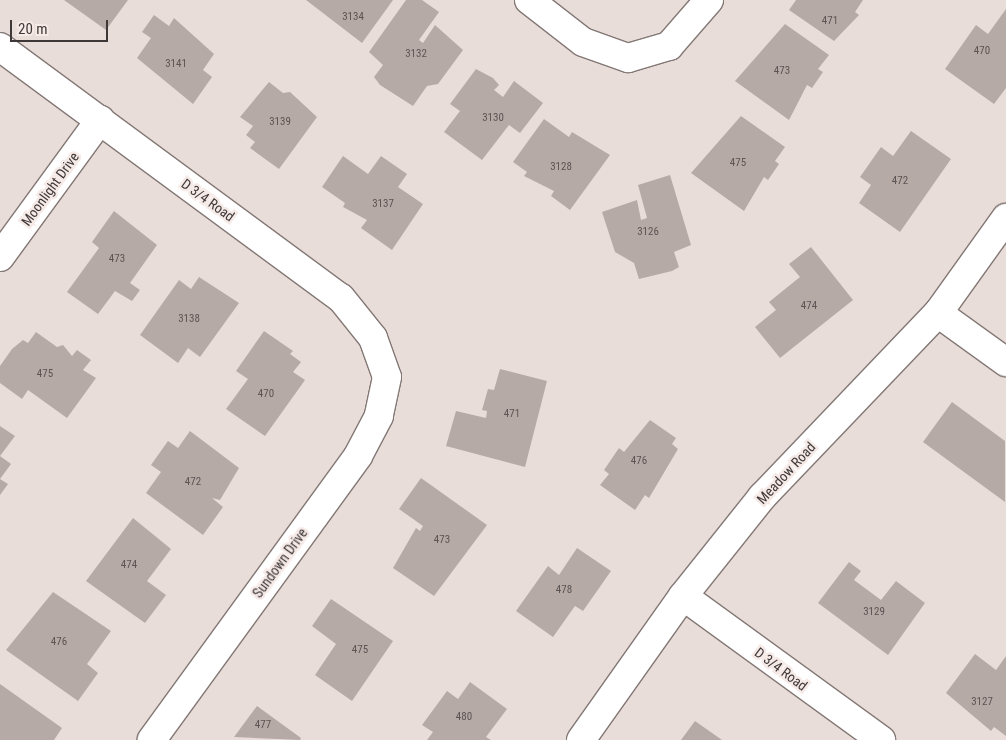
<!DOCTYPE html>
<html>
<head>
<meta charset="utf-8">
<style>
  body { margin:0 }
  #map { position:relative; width:1006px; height:740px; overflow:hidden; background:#e9ddda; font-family:"Roboto Condensed",sans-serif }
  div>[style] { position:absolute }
  .building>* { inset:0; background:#b6aaa7 }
  .roads { filter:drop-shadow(1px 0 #837875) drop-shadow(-1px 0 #837875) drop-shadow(0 1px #837875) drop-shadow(0 -1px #837875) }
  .street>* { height:28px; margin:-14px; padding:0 14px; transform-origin:14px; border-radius:14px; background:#fff }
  span { translate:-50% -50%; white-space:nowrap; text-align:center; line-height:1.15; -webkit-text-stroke:5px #f6eae7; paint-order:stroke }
  .number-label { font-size:11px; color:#5b5453 }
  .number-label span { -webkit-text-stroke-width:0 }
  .street-label { font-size:14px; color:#3d3837 }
  .scale { position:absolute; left:10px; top:20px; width:98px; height:22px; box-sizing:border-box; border:2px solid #3d3837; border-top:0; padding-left:6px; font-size:15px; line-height:18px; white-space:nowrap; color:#3d3837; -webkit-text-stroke:4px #f6eae7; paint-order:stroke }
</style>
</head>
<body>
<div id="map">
  <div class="building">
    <i style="clip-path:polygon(64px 0,128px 0,106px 30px)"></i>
    <i style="clip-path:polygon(306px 0,393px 0,362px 43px)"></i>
    <i style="clip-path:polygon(406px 0,422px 0,439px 12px,419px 40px,423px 43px,435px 25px,463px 50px,438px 84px,427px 86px,413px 106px,380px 85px,374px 77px,383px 65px,369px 52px)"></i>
    <i style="clip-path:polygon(796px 0,870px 0,863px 0,855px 12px,859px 15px,834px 41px,789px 10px)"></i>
    <i style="clip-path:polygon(1006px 9px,1006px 88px,994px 104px,945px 69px,976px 25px,988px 34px)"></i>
    <i style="clip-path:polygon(154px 15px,169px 26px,174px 18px,214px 54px,203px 70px,212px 77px,193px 104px,137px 58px,151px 38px,142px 32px)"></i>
    <i style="clip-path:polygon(785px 24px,829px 55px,818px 69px,823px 72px,812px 88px,807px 85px,789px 120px,735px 81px)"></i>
    <i style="clip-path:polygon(476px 69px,493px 78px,499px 85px,494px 90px,503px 97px,514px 81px,543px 103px,520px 133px,509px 125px,482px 160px,444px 132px,460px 111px,450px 104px)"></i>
    <i style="clip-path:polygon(269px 82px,283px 93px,290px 92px,317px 117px,279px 169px,250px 148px,255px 142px,246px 135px,253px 126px,240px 117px)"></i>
    <i style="clip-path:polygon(741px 116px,785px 147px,775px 161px,779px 164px,768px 180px,764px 177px,744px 211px,691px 173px)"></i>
    <i style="clip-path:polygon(544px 119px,569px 137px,572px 132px,610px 155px,570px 210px,551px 196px,554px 191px,524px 176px,527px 172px,513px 162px)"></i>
    <i style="clip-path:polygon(911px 131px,951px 159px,900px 232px,859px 203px,871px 185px,860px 177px,881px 147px,893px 156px)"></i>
    <i style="clip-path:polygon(343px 156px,368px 174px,381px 156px,407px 174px,398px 187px,423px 204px,392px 250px,361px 228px,367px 220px,343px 207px,345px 203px,322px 187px)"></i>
    <i style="clip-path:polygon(670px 175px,691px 245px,674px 252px,679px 267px,672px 271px,639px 279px,634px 263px,615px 252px,602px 212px,637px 200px,641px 220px,647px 218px,638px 185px)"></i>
    <i style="clip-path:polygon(114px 211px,157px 245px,130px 283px,140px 290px,132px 301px,115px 291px,98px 314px,67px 292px,99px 248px,92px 242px)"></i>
    <i style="clip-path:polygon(811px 247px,853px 300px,780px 358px,755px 327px,776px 310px,769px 302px,800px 277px,789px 264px)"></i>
    <i style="clip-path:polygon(199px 277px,239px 303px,200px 357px,188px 348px,178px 363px,140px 335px,179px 280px,191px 289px)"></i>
    <i style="clip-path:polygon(264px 331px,293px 351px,290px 354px,301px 362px,293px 372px,305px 380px,265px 436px,226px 409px,248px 379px,236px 371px)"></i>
    <i style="clip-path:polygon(36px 332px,57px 347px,63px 345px,72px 356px,77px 350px,91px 360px,83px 370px,96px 378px,67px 418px,28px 390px,22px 399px,0 383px,0 366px,12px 349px,23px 340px,28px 343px)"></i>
    <i style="clip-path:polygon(500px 369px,547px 381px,525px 467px,446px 446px,456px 411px,486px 418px,487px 411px,482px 410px,488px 389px,494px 390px)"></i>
    <i style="clip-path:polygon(952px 402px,1005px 441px,1005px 502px,923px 442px)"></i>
    <i style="clip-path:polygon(650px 420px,676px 438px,672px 444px,678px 449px,649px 498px,645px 495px,635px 510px,600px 485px,609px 474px,604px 470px,619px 448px,624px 452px)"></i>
    <i style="clip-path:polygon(0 426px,15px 436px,0 456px,11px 464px,0 479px,8px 484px,0 495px)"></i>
    <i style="clip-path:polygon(190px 431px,239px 468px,220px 500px,212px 498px,223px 507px,203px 535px,146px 493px,161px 472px,151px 465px,168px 441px,178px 448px)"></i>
    <i style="clip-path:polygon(421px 478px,487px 525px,434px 596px,393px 568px,416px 528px,420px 531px,423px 526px,399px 509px)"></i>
    <i style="clip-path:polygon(133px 518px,171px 549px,147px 581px,166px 595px,145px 623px,86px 581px)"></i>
    <i style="clip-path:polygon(577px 548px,611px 571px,583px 611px,575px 606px,553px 637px,516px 611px,548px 566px,559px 575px)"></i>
    <i style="clip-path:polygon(849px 562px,861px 571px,854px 580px,881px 600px,896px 581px,925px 603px,888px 655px,818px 603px)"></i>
    <i style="clip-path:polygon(53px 592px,111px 631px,87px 664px,98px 673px,78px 701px,6px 650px)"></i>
    <i style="clip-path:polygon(331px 599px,393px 641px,352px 701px,315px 675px,336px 644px,312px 626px)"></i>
    <i style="clip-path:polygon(975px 654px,996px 670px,1006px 656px,1006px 736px,994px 727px,991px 731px,946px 693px)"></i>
    <i style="clip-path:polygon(470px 682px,507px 709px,486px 737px,491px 740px,427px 740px,433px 732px,422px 725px,447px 691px,458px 699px)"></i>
    <i style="clip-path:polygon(0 684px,62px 728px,54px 740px,0 740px)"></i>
    <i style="clip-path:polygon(257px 706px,301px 738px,300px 740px,234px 737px)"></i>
    <i style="clip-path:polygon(695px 721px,722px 740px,681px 740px)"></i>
  </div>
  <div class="roads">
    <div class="street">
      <i style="left:529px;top:0;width:68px;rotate:37.9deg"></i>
      <i style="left:583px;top:42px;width:48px;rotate:19.6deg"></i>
      <i style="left:628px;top:58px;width:43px;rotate:-16.3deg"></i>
      <i style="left:669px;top:46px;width:61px;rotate:-49deg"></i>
      <i style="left:0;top:47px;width:423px;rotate:36.4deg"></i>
      <i style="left:341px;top:298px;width:51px;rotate:51.3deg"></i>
      <i style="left:373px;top:338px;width:41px;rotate:70.3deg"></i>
      <i style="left:387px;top:377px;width:40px;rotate:102deg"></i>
      <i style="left:379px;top:416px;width:45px;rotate:117.7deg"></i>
      <i style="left:358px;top:456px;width:351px;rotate:126deg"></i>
      <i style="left:0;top:257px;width:170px;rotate:-53.9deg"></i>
      <i style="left:938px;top:313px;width:84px;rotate:35.8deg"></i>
      <i style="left:683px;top:596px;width:245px;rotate:36deg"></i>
      <i style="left:581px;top:740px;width:176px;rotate:-54.7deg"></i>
      <i style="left:683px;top:596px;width:127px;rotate:-51.4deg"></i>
      <i style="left:762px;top:497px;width:255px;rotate:-46.3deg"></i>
      <i style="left:938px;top:313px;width:117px;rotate:-54.4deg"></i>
    </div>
  </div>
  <div class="number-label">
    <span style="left:353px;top:17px">3134</span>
    <span style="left:830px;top:21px">471</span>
    <span style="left:982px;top:51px">470</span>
    <span style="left:416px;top:54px">3132</span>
    <span style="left:176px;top:64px">3141</span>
    <span style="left:782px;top:71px">473</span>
    <span style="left:493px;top:118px">3130</span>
    <span style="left:280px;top:122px">3139</span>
    <span style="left:738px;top:163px">475</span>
    <span style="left:561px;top:167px">3128</span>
    <span style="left:900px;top:181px">472</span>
    <span style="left:383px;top:204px">3137</span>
    <span style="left:648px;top:232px">3126</span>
    <span style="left:117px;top:259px">473</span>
    <span style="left:809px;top:306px">474</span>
    <span style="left:189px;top:319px">3138</span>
    <span style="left:45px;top:374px">475</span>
    <span style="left:266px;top:394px">470</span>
    <span style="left:512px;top:414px">471</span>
    <span style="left:639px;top:461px">476</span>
    <span style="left:193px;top:482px">472</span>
    <span style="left:442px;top:540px">473</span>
    <span style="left:129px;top:565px">474</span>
    <span style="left:564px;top:590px">478</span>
    <span style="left:874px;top:612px">3129</span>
    <span style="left:59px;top:642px">476</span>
    <span style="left:360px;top:650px">475</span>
    <span style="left:982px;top:702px">3127</span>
    <span style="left:464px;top:717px">480</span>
    <span style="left:263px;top:725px">477</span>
  </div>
  <div class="street-label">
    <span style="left:50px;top:189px;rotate:-54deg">Moonlight Drive</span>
    <span style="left:208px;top:200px;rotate:36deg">D 3/4 Road</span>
    <span style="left:786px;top:473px;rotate:-47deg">Meadow Road</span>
    <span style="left:280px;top:563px;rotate:-54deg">Sundown Drive</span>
    <span style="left:781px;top:669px;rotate:37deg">D 3/4 Road</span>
  </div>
  <div class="scale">20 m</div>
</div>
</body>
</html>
